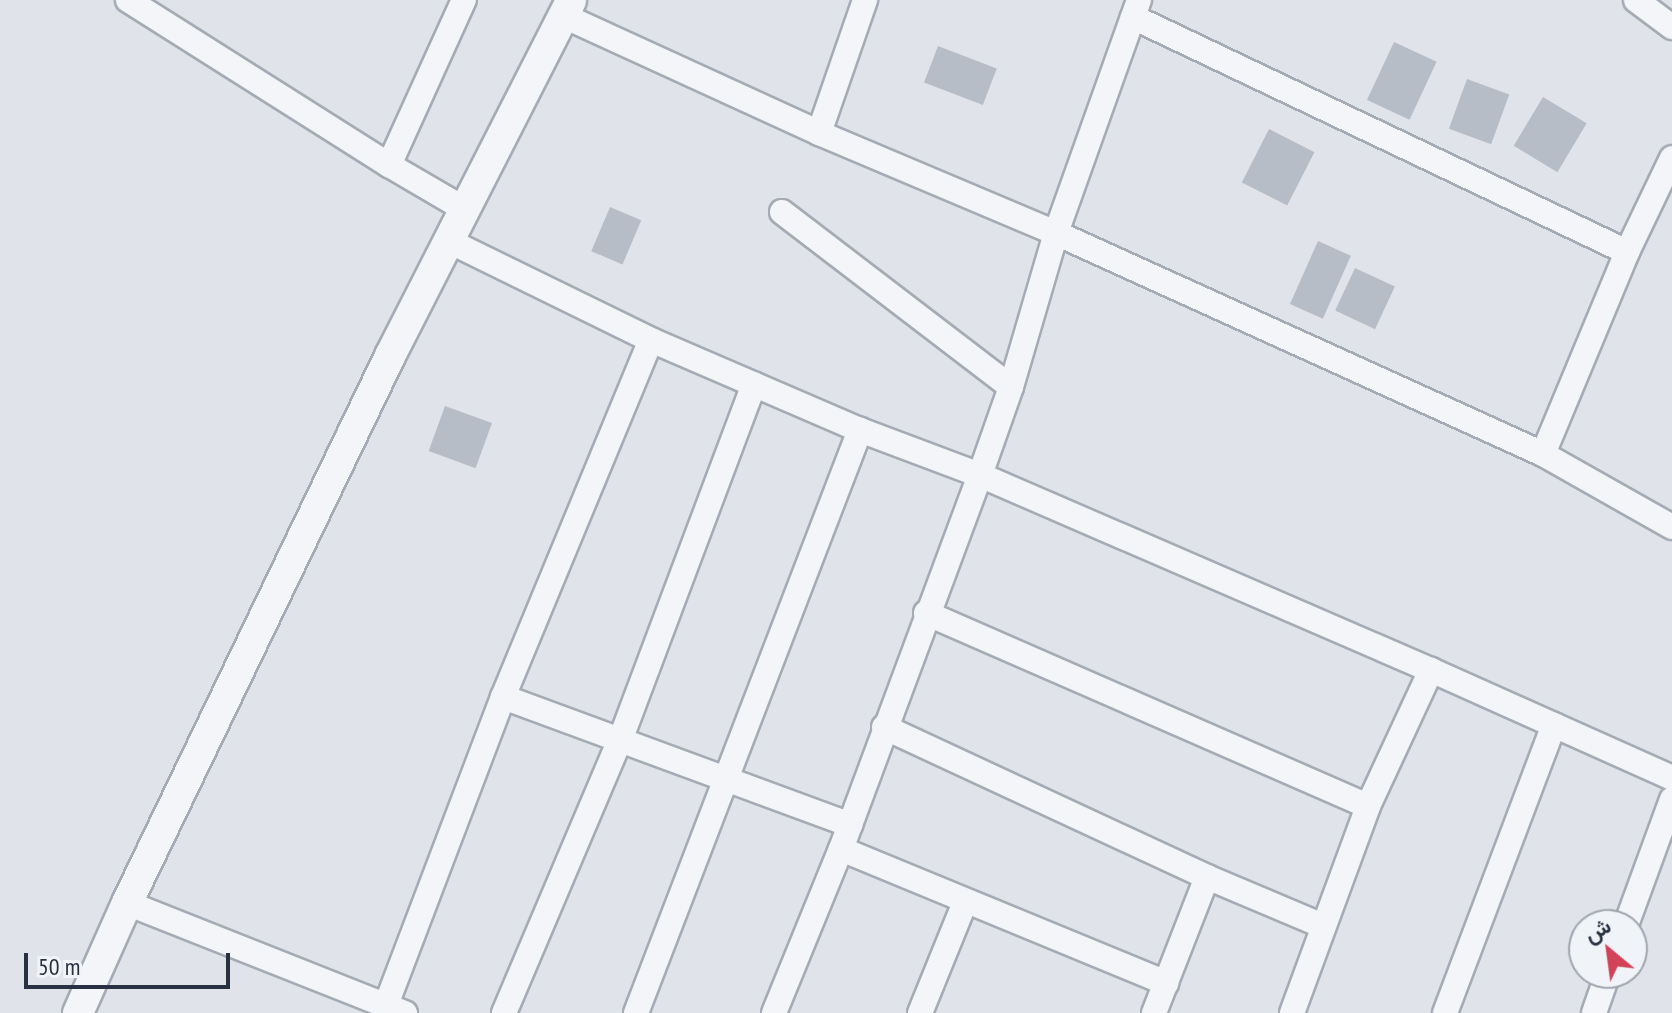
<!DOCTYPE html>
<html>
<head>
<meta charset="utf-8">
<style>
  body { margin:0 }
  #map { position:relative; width:1672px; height:1013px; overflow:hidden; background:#e0e4ea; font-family:"PT Sans Narrow",Vazirmatn,sans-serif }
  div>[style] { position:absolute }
  .building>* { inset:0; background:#b7bdc7; transform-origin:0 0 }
  .roads { filter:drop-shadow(2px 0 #a5abb4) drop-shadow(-2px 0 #a5abb4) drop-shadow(0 2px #a5abb4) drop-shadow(0 -2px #a5abb4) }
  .minor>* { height:24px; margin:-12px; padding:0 12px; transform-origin:12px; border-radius:12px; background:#f3f5f8 }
  .tertiary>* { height:30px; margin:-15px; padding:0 15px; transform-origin:15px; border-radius:15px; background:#f3f5f8 }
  span { translate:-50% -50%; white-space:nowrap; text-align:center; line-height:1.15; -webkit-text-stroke:7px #f0f3f7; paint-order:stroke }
  .north { position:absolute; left:1568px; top:909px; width:80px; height:80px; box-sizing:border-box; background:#f0f3f7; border:2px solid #a0a5af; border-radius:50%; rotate:331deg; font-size:22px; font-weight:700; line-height:32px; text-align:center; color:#283142 }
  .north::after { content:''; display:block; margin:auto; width:28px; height:36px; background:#d24258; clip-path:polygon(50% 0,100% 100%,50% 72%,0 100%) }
  .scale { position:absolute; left:24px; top:953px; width:206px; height:36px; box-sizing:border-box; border:4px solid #283142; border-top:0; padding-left:10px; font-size:24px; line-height:28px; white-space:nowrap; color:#283142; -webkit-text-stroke:6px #f0f3f7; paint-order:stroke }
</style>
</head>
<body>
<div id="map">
  <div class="building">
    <i style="left:1394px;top:42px;width:47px;height:64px;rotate:25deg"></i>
    <i style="left:938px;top:46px;width:63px;height:39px;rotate:21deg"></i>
    <i style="left:1467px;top:79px;width:45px;height:53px;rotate:20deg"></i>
    <i style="left:1543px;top:97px;width:51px;height:57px;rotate:31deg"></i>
    <i style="left:1269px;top:129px;width:51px;height:60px;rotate:27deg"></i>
    <i style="left:610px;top:207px;width:34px;height:48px;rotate:23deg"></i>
    <i style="left:1318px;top:241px;width:36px;height:69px;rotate:24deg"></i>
    <i style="left:1355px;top:268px;width:44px;height:47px;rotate:25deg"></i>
    <i style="left:445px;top:406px;width:50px;height:48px;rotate:20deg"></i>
  </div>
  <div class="roads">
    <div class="minor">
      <i style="left:128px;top:0;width:309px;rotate:32.3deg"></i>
      <i style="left:389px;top:165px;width:89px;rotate:30.3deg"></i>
      <i style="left:1636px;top:0;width:45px;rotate:36.9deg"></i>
      <i style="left:564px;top:16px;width:281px;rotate:24.6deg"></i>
      <i style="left:819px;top:133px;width:257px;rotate:22.9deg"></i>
      <i style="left:1056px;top:233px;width:535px;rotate:24.41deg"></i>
      <i style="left:1543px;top:454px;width:148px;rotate:29.5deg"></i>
      <i style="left:1133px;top:17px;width:547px;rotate:25.44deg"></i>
      <i style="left:819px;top:133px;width:141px;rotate:-70.9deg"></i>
      <i style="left:389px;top:165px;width:181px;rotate:-65.6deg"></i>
      <i style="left:782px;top:212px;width:288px;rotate:37.4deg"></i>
      <i style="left:451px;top:242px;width:223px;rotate:26.1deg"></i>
      <i style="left:651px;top:340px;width:228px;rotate:23.3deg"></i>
      <i style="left:860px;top:430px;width:128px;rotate:20.6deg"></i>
      <i style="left:980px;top:475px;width:491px;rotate:23.4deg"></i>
      <i style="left:1431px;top:670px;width:264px;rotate:24.1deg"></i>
      <i style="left:1543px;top:454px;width:219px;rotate:-67.4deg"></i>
      <i style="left:1627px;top:252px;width:104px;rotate:-64.4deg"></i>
      <i style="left:926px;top:613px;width:482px;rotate:23.6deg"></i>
      <i style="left:503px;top:697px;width:370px;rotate:20.2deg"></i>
      <i style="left:884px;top:727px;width:356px;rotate:24.9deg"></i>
      <i style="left:1207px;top:877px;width:126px;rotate:22.9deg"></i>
      <i style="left:841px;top:849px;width:352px;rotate:22.4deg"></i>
      <i style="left:127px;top:903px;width:299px;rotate:21.6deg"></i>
      <i style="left:1626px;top:925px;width:134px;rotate:-69.9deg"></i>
      <i style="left:386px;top:1005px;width:329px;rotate:-69.2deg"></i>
      <i style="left:503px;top:697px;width:386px;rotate:-67.5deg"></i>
      <i style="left:504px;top:1013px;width:299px;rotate:-67deg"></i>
      <i style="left:621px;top:738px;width:378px;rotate:-69.4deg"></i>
      <i style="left:636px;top:1013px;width:625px;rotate:-68.98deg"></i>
      <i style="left:774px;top:1013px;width:177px;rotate:-67.8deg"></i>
      <i style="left:841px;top:849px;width:399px;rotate:-69.6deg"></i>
      <i style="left:980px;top:475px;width:93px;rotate:-70.6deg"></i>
      <i style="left:1011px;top:387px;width:160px;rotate:-73.7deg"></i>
      <i style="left:1056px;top:233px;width:247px;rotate:-70.4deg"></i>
      <i style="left:920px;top:1013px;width:120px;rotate:-67.9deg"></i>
      <i style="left:1154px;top:1013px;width:146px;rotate:-68.7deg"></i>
      <i style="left:1292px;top:1013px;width:221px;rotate:-69.8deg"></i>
      <i style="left:1368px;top:806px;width:150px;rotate:-65.1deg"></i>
      <i style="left:1445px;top:1013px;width:308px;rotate:-69.3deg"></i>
      <i style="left:1594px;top:1013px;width:42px;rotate:-70.7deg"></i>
    </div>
    <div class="tertiary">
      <i style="left:78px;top:1013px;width:120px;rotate:-66deg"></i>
      <i style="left:127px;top:903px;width:607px;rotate:-64.32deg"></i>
      <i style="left:390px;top:356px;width:399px;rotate:-63deg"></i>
    </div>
  </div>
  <div class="north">ش</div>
  <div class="scale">50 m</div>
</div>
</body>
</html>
